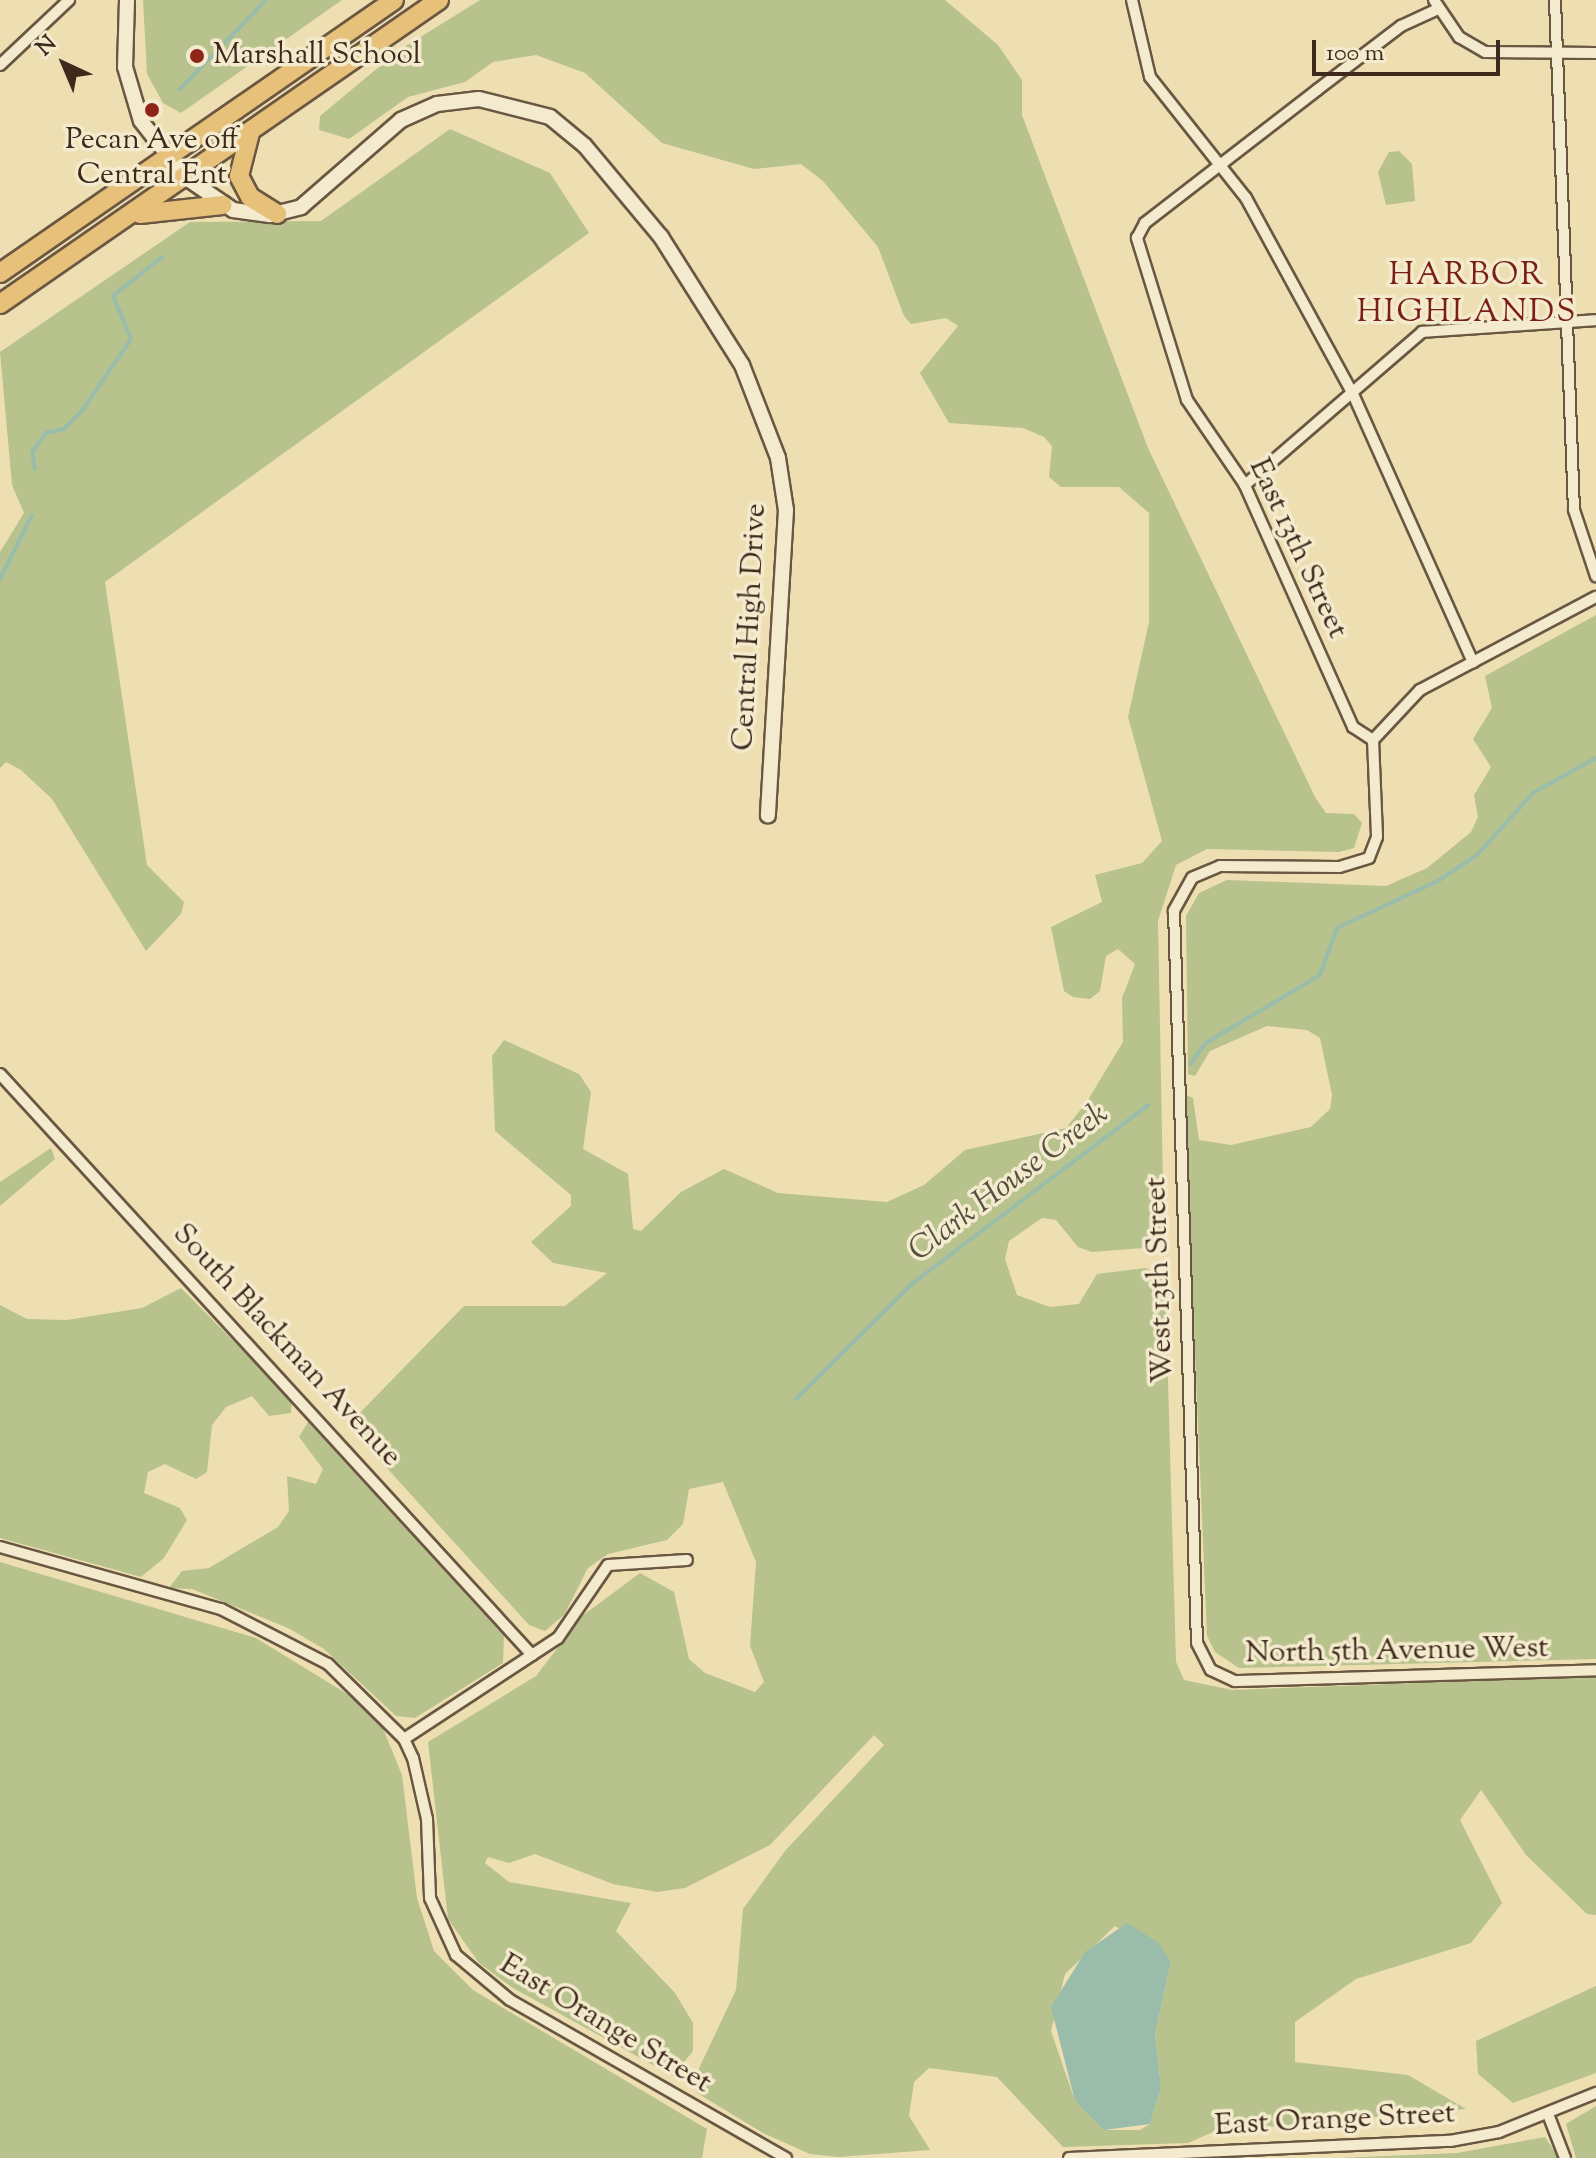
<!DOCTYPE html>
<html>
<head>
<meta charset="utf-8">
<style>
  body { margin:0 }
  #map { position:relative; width:1596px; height:2158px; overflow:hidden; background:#eedfb2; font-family:"Sorts Mill Goudy",serif }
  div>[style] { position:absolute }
  .green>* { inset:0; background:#b7c28d }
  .water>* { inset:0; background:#99bdaa }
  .stream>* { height:4px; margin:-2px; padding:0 2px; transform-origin:2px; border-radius:2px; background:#99bdaa }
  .roads { filter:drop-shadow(2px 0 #6a5742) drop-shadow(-2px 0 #6a5742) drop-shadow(0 2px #6a5742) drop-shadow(0 -2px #6a5742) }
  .street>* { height:10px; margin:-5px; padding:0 5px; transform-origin:5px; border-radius:5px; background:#f4eacd }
  .secondary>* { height:14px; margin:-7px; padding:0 7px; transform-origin:7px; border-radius:7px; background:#f4eacd }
  .highway>* { height:18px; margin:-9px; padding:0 9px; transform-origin:9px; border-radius:9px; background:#e7c079 }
  .dots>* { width:22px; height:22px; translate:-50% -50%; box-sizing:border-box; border:4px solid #f4eacd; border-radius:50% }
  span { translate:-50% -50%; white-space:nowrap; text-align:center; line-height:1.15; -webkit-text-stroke:7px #f4eacd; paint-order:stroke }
  .poi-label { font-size:30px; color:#3e2a1d }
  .left { translate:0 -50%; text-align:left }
  .street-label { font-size:30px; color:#3e2a1d }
  .neighbourhood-label { font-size:32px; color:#7a1f14; letter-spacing:2px }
  .water-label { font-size:32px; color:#554f40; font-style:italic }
  .north { position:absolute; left:24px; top:24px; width:80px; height:80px; -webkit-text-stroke:6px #f4eacd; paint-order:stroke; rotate:316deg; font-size:22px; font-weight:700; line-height:32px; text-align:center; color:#3e2a1d }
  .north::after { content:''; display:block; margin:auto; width:28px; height:36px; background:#3e2a1d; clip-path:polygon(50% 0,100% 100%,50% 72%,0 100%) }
  .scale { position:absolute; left:1312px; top:40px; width:188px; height:36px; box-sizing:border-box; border:4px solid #3e2a1d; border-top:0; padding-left:10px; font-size:24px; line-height:28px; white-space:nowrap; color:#3e2a1d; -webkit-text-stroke:6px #f4eacd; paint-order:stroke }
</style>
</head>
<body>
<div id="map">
  <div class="green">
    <i style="clip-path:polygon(143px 0,342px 0,181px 113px,163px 103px,147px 74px)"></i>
    <i style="clip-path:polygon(evenodd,480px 0,945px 0,998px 45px,1022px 80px,1022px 115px,1148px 448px,1315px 797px,1326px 813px,1354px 814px,1362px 823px,1354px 848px,1339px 852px,1207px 849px,1176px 865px,1158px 921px,1164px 1238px,1156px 1247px,1092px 1252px,1078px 1247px,1056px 1220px,1042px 1218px,1009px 1241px,1005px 1259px,1017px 1295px,1050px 1307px,1079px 1304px,1097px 1274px,1145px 1268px,1165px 1275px,1176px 1662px,1184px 1680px,1232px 1690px,1596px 1676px,1596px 1915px,1587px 1914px,1526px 1855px,1481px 1790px,1460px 1820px,1502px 1903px,1471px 1943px,1356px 1979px,1295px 2022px,1295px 2062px,1408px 2075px,1466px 2109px,1213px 2132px,1188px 2143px,1063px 2147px,997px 2077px,929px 2068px,914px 2082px,909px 2116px,930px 2150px,838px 2157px,810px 2154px,763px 2133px,697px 2093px,693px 2081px,736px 1990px,743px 1909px,785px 1851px,884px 1745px,874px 1735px,770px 1845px,685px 1888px,657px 1892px,613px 1884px,535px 1854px,509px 1863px,488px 1857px,485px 1863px,509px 1882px,631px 1903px,616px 1931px,675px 1993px,693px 2023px,693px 2051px,673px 2076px,513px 1988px,479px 1963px,448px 1919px,428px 1742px,536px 1676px,582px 1616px,640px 1573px,674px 1592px,689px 1659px,705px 1673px,755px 1692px,764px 1682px,750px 1646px,756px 1562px,723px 1482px,689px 1489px,683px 1524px,667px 1540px,608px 1554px,588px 1568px,564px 1615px,545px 1631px,529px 1625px,348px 1425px,464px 1306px,565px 1306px,607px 1273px,553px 1263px,531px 1242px,571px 1206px,571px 1195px,495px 1131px,492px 1056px,504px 1040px,579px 1074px,591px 1092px,583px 1149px,628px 1174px,633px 1229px,641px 1231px,681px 1192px,724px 1169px,778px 1193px,887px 1202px,924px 1185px,965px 1150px,1066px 1128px,1086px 1103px,1123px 1042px,1122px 998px,1135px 964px,1118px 949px,1106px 956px,1100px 991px,1090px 999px,1073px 997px,1064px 991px,1051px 927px,1102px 902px,1095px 875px,1142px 863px,1162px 841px,1128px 717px,1149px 622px,1149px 513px,1119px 487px,1061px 487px,1049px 477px,1052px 446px,1044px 437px,1023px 428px,949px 423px,920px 373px,958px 326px,946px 318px,911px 324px,904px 316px,878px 247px,823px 181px,801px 164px,754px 169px,662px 143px,585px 73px,536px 55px,493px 62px,465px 82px,408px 97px,349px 139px,319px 130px,320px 116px,398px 51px,480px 0,1115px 1926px,1171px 1962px,1155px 2034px,1161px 2087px,1150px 2124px,1140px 2130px,1105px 2130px,1075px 2101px,1051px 2031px,1065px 1974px,1115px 1926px)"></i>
    <i style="clip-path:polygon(450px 129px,550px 173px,589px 233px,105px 582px,147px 865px,184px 902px,181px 914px,146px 951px,52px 799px,21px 770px,6px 762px,0 768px,0 552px,24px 513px,12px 485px,0 352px,190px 222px,321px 221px)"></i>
    <i style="clip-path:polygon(1399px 151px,1412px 164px,1415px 201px,1386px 205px,1378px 172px,1389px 152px)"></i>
    <i style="clip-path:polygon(1596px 615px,1596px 1659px,1239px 1668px,1215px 1652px,1207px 1636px,1184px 1094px,1193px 1098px,1199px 1140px,1231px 1145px,1311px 1127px,1330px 1109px,1332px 1095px,1320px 1038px,1307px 1030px,1267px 1026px,1210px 1051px,1195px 1076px,1188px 1074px,1186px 916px,1199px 893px,1227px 880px,1386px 886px,1427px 868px,1471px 832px,1478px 817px,1474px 795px,1491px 767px,1473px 739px,1492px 708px,1485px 676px)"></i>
    <i style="clip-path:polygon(51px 1148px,55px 1159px,0 1206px,0 1182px)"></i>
    <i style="clip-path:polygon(181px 1288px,292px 1400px,291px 1413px,269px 1416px,252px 1396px,226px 1407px,212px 1425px,207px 1472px,196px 1479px,165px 1464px,148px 1472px,144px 1493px,180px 1508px,187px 1520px,164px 1558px,141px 1577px,0 1538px,0 1305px,27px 1319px,67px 1320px,142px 1308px)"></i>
    <i style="clip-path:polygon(308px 1422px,504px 1636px,503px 1663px,415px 1718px,396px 1716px,324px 1649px,288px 1628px,192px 1589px,169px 1588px,182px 1571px,209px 1568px,278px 1527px,289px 1511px,287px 1476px,316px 1484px,323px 1469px,299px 1437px)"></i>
    <i style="clip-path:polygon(0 1562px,256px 1638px,352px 1697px,382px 1726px,402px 1775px,417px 1898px,434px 1951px,473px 1990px,707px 2129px,702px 2158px,0 2158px)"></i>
    <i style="clip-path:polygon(1596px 1986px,1596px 2073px,1513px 2103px,1478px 2074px,1476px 2041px)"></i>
    <i style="clip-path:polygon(1596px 2106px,1596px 2158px,1576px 2158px,1566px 2124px)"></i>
    <i style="clip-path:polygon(1545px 2137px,1559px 2158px,1338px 2158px,1457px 2153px)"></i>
  </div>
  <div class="water">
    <i style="clip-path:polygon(1127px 1923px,1159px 1943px,1171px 1962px,1155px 2034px,1161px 2087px,1150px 2124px,1104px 2130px,1075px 2101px,1051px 2007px,1085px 1952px)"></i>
  </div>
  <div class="stream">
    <i style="left:180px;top:89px;width:124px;rotate:-46deg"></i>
    <i style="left:35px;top:469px;width:17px;rotate:-100deg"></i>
    <i style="left:32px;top:452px;width:24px;rotate:-54deg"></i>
    <i style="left:46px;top:433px;width:18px;rotate:-13deg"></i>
    <i style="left:64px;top:429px;width:29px;rotate:-46deg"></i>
    <i style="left:84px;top:408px;width:83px;rotate:-55.7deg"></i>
    <i style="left:131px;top:339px;width:47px;rotate:-112.7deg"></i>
    <i style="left:113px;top:296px;width:63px;rotate:-38.5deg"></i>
    <i style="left:0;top:579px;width:72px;rotate:-63.4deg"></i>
    <i style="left:1190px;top:1064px;width:26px;rotate:-53deg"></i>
    <i style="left:1206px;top:1043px;width:133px;rotate:-30.8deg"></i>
    <i style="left:1320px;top:975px;width:50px;rotate:-70.1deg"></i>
    <i style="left:1337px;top:928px;width:111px;rotate:-25deg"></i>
    <i style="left:1438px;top:881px;width:47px;rotate:-33.7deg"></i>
    <i style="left:1477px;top:855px;width:84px;rotate:-47.9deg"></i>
    <i style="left:1533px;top:793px;width:72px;rotate:-29.1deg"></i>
    <i style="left:796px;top:1399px;width:165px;rotate:-44.8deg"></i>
    <i style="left:913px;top:1283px;width:295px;rotate:-37.1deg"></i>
  </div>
  <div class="roads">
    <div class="street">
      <i style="left:1132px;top:0;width:79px;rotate:76.8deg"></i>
      <i style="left:1150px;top:77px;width:154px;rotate:51.6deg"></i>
      <i style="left:1246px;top:198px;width:223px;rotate:61.4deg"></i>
      <i style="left:1353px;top:394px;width:294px;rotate:65.9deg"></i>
      <i style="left:1434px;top:0;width:45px;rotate:56deg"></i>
      <i style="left:1459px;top:37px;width:30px;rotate:30deg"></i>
      <i style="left:1485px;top:52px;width:111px;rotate:0.5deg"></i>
      <i style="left:1555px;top:0;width:510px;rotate:87.87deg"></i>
      <i style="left:1574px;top:510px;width:70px;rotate:71.6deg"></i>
      <i style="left:0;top:65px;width:95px;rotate:-43.3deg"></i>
      <i style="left:1245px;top:485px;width:234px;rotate:-40.8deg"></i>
      <i style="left:1422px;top:332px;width:174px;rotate:-3.9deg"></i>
      <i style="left:1373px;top:740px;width:97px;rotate:87.6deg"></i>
      <i style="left:1377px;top:837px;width:22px;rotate:111deg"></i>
      <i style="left:1369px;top:858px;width:31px;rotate:163deg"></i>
      <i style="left:1339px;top:867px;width:119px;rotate:-179.5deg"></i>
      <i style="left:1220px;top:866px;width:30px;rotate:157deg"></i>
      <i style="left:1192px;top:878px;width:38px;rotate:119deg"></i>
      <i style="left:1174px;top:911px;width:732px;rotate:88.2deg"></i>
      <i style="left:1197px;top:1643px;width:30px;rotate:63deg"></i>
      <i style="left:1211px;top:1670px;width:26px;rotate:25deg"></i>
      <i style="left:1235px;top:1681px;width:361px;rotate:-1.7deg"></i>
      <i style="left:1373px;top:740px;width:24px;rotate:-147deg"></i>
      <i style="left:1353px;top:727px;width:265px;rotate:-114.1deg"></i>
      <i style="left:1245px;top:485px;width:103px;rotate:-124.3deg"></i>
      <i style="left:1187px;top:400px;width:170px;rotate:-107.2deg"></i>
      <i style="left:1137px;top:238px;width:17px;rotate:-62deg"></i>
      <i style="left:1145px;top:223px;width:217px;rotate:-37.7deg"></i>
      <i style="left:1317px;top:90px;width:106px;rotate:-37.3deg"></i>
      <i style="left:1401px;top:26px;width:41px;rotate:-24.7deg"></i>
      <i style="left:1373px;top:740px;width:69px;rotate:-46.8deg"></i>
      <i style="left:1420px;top:690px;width:199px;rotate:-27.9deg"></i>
      <i style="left:0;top:1074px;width:788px;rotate:47.52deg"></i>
      <i style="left:0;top:1547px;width:230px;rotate:15.7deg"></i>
      <i style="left:221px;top:1609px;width:120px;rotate:27.2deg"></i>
      <i style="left:328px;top:1664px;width:107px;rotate:44.6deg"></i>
      <i style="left:404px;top:1739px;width:21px;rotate:65deg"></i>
      <i style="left:413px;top:1758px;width:63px;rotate:77.1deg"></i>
      <i style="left:427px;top:1819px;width:79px;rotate:87.8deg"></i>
      <i style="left:430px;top:1898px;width:63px;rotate:65.5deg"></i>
      <i style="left:456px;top:1955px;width:70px;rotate:39.8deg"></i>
      <i style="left:510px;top:2000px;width:318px;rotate:29.8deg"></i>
      <i style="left:404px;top:1739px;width:184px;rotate:-33.3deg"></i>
      <i style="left:558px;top:1638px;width:88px;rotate:-55.6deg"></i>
      <i style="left:608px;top:1565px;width:79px;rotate:-3.6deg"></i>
      <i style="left:1548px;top:2114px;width:47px;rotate:68.9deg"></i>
      <i style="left:1069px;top:2158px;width:381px;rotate:-2.6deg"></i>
      <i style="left:1450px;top:2141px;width:50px;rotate:-10.4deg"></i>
      <i style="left:1499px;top:2132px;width:105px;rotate:-21.9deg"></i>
    </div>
    <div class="secondary">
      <i style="left:127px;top:0;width:67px;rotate:91.7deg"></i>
      <i style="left:125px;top:67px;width:56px;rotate:73.5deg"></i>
      <i style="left:141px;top:121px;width:71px;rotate:51.8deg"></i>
      <i style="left:185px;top:177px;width:58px;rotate:34.5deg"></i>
      <i style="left:233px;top:210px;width:37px;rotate:8deg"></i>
      <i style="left:270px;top:215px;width:32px;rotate:-14deg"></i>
      <i style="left:301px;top:207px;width:133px;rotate:-41deg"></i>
      <i style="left:401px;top:120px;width:39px;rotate:-24deg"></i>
      <i style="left:437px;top:104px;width:42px;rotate:-6.8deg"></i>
      <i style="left:479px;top:99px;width:73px;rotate:14.2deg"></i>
      <i style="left:550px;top:117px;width:45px;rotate:39.6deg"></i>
      <i style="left:585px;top:146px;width:119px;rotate:50.1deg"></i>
      <i style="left:661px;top:237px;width:151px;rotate:57.7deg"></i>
      <i style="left:742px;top:365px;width:100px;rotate:68.8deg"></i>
      <i style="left:778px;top:458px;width:53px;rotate:81.3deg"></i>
      <i style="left:786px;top:510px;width:306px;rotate:93.4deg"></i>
    </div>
    <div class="highway">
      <i style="left:250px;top:133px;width:44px;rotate:104.3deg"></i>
      <i style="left:239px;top:176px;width:24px;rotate:62deg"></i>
      <i style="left:250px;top:197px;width:32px;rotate:32deg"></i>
      <i style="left:140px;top:214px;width:83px;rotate:-6.2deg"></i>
      <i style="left:0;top:273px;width:479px;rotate:-34.7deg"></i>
      <i style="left:0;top:304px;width:534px;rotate:-34.7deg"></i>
    </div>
  </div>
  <div class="dots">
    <i style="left:197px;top:56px;background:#8f2418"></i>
    <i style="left:152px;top:110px;background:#8f2418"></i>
  </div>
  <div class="poi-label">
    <span class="left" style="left:213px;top:56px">Marshall School</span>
    <span style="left:152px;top:158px">Pecan Ave off<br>Central Ent</span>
  </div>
  <div class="street-label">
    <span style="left:1297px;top:549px;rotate:65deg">East 13th Street</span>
    <span style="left:751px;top:627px;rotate:-87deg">Central High Drive</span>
    <span style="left:1161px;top:1280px;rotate:-92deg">West 13th Street</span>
    <span style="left:286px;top:1346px;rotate:47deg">South Blackman Avenue</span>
    <span style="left:1397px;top:1652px;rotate:-1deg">North 5th Avenue West</span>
    <span style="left:605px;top:2025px;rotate:31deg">East Orange Street</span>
    <span style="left:1335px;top:2121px;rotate:-3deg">East Orange Street</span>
  </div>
  <div class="neighbourhood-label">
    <span style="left:1467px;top:295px">HARBOR<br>HIGHLANDS</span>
  </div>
  <div class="water-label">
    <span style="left:1009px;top:1183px;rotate:-37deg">Clark House Creek</span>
  </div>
  <div class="north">N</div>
  <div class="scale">100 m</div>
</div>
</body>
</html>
